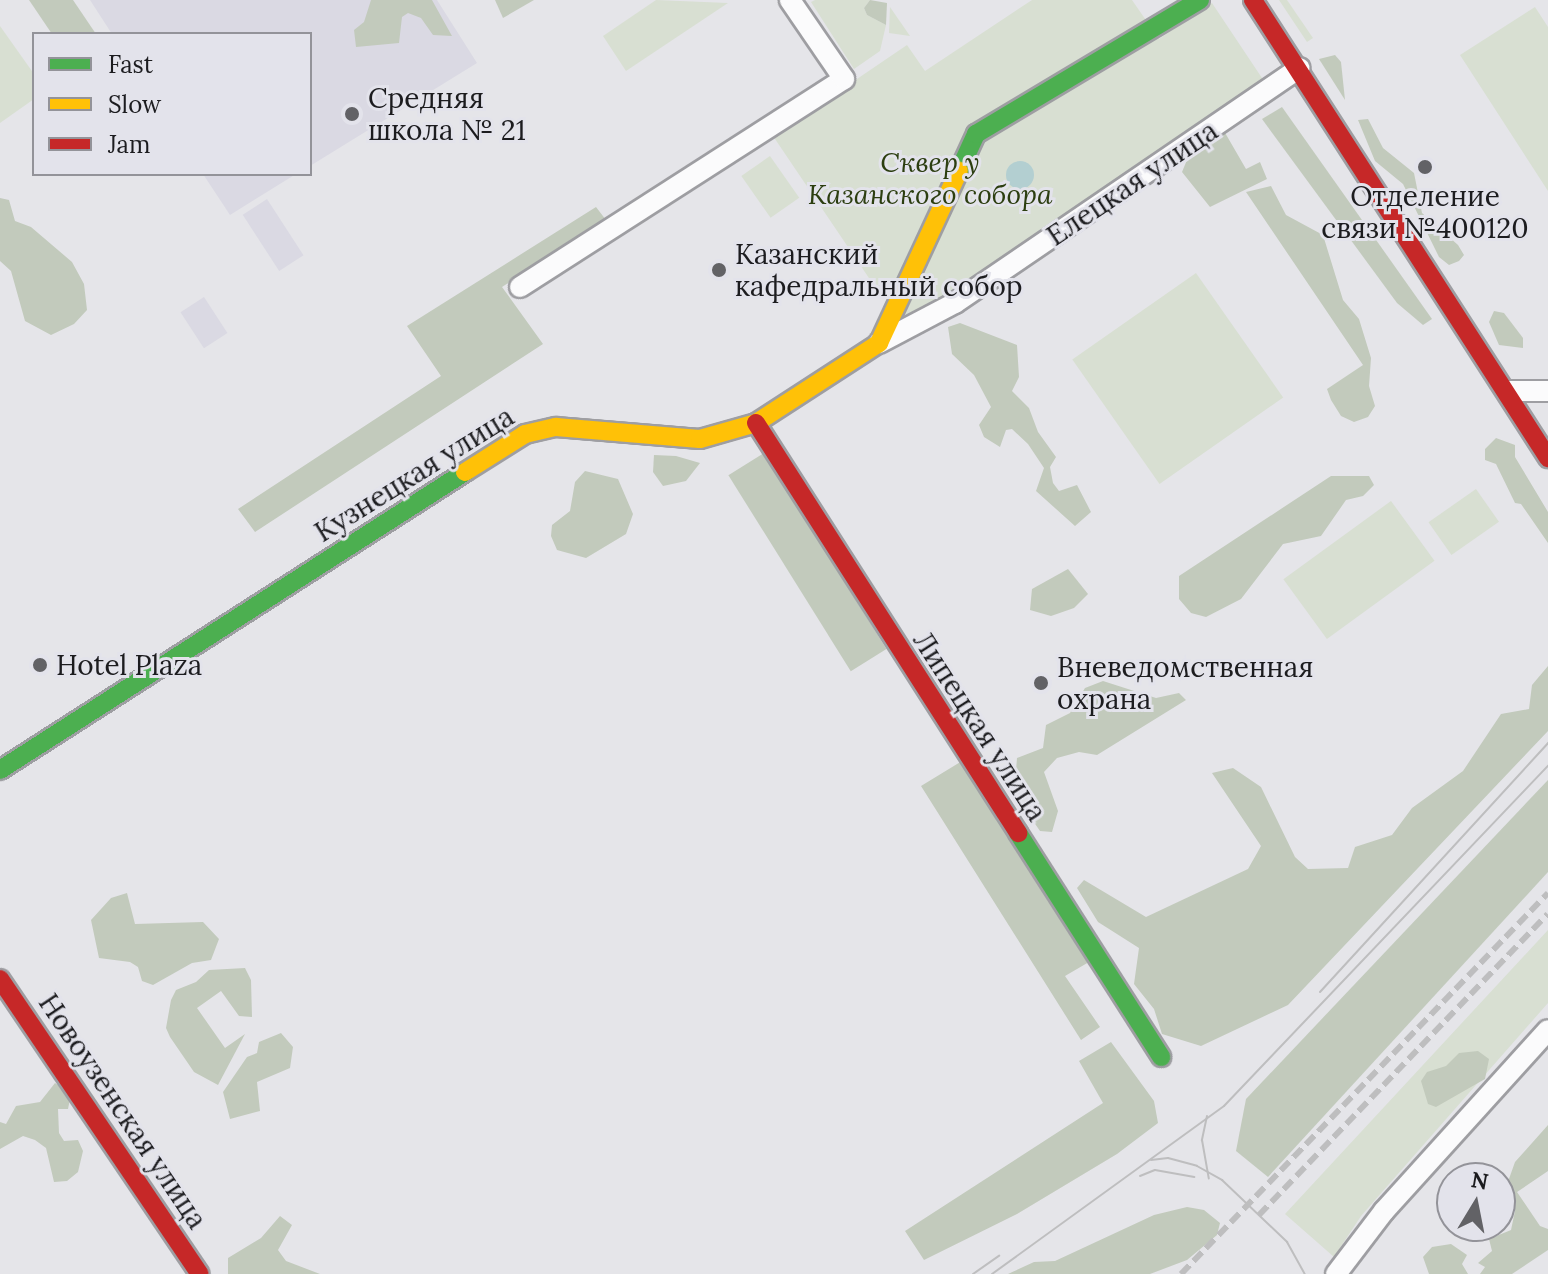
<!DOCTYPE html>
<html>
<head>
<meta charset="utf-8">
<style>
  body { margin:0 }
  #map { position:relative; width:1548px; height:1274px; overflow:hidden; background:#e5e5e9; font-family:Lora,serif }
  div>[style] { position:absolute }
  .built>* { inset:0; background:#dad9e3; transform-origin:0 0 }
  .green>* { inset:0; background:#d8dfd2; transform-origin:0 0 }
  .forest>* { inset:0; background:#c2cabc; transform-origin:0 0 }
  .water>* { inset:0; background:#b3cfd1 }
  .round { border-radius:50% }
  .roads { filter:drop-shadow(2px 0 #9e9ea2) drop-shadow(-2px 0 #9e9ea2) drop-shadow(0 2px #9e9ea2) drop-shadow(0 -2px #9e9ea2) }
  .street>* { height:20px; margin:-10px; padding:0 10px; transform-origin:10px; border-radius:10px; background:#fbfbfc }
  .fast>* { height:18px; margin:-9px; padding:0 9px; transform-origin:9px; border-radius:9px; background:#4caf50 }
  .slow>* { height:18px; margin:-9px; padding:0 9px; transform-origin:9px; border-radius:9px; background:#ffc107 }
  .jam>* { height:18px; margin:-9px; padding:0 9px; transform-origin:9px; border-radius:9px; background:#c62828 }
  .tram>* { height:2px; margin:-1px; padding:0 1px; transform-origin:1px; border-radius:1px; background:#bebebf }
  .rail>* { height:6px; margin-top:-3px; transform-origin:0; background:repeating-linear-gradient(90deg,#bebebf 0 12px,transparent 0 18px) }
  .dots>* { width:22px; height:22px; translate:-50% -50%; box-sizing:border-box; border:4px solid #e3e3eb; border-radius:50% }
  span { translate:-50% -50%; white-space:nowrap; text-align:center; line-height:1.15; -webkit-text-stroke:6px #e3e3eb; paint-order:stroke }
  .poi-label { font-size:28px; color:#1c1c1f }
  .left { translate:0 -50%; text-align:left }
  .park-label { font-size:28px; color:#2c3e10; font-style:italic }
  .street-label { font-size:28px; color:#1c1c1f }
  .legend { position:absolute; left:32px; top:32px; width:280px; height:144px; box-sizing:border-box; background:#e3e3eb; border:2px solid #939399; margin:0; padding:10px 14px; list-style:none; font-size:24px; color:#1c1c1f }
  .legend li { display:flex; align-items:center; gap:16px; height:40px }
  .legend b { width:40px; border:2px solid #939399 }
  .north { position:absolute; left:1436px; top:1162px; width:80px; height:80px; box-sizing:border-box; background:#e3e3eb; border:2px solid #939399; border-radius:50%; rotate:10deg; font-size:22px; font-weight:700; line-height:32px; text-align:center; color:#1c1c1f }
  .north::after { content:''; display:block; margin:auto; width:28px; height:36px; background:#626266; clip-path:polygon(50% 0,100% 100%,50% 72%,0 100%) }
</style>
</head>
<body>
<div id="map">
  <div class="built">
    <i style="clip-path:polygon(90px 0,437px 0,477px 63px,310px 166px,310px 34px,112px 34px)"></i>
    <i style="clip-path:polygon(203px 174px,296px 174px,230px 215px)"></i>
    <i style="left:267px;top:199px;width:67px;height:29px;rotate:57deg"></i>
    <i style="left:204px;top:297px;width:43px;height:28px;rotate:57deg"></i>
  </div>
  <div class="green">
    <i style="clip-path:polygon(656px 0,728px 3px,626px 71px,603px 36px)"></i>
    <i style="clip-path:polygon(815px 0,870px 0,864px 8px,867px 15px,886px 25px,880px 51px,854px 69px,811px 2px)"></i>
    <i style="clip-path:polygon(1032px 0,1132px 0,1159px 39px,1212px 3px,1266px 84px,911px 320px,875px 287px,773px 136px,907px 45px,925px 71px)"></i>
    <i style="clip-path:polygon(1279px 0,1287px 0,1313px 38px,1307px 42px)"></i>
    <i style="clip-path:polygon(890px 7px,910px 36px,889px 33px)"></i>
    <i style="clip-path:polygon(1535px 7px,1548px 27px,1548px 191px,1460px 55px)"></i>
    <i style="clip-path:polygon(0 26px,34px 74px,34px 99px,0 123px)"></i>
    <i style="left:770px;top:156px;width:51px;height:35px;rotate:55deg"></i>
    <i style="left:1196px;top:273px;width:152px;height:151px;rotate:55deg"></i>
    <i style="left:1476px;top:489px;width:40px;height:58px;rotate:55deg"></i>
    <i style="left:1391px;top:501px;width:74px;height:133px;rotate:54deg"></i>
    <i style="clip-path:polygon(1548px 930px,1548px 1003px,1361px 1216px,1334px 1257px,1285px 1214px)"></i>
  </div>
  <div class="forest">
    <i style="clip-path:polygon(29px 0,73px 0,96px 34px,52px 34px)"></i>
    <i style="clip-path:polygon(371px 0,432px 0,452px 36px,433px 35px,421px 18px,408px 13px,402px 17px,399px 43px,356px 47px,354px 30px,364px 22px)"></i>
    <i style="clip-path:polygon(495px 0,534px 0,503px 18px)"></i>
    <i style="clip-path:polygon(870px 0,887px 3px,886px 25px,867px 15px,864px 8px)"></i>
    <i style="clip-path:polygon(1335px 55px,1341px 62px,1345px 100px,1319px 59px)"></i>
    <i style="clip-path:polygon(1282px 107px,1432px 319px,1423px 325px,1397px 303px,1262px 119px)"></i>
    <i style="clip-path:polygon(1368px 119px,1383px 148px,1414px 173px,1422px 213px,1458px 245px,1464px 255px,1459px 261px,1449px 265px,1439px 257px,1403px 184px,1375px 161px,1358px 120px)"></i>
    <i style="clip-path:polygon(1224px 131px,1246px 169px,1260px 162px,1267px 179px,1210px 207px,1182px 172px,1189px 155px)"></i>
    <i style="clip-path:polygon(1271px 186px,1286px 215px,1323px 235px,1343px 300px,1359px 319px,1371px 358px,1369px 386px,1375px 406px,1368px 417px,1354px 422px,1341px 416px,1331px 400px,1327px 389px,1363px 365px,1246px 192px)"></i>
    <i style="clip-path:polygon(0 198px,9px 200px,15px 221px,31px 227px,72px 262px,84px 284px,87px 310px,74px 324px,51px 335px,25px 321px,11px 271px,0 261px)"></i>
    <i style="clip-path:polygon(596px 207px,606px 220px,502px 287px,543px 344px,255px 532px,238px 509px,441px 376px,407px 326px)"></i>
    <i style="clip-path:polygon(1494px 311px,1504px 313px,1523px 338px,1523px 348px,1499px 345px,1489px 322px)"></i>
    <i style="clip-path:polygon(960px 323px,1017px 345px,1019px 377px,1012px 391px,1029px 408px,1038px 432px,1056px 457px,1050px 467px,1053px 483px,1059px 491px,1077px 485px,1091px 512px,1075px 526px,1036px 491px,1044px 468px,1028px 444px,1012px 429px,1006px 430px,1000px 447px,984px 437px,979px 425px,991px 407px,974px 375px,952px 354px,948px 327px)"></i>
    <i style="clip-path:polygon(1496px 438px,1515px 445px,1515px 457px,1548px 512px,1548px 543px,1521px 504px,1515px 503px,1496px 464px,1485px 460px,1485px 449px)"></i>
    <i style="left:764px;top:453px;width:231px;height:42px;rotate:58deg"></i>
    <i style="clip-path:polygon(654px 455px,676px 456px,700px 463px,686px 481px,663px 486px,653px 472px)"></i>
    <i style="clip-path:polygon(585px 471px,618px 479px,633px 514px,626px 534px,586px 558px,557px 550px,551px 536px,552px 525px,570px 511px,575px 482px)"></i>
    <i style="clip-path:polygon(1331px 476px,1369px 476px,1374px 485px,1363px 496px,1346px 500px,1321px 536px,1283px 544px,1241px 599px,1206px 617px,1191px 613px,1179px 599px,1179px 576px)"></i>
    <i style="clip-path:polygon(1068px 569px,1088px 594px,1074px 608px,1051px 616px,1030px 610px,1032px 589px)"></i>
    <i style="clip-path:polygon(1548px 666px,1548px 731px,1288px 1005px,1201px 1046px,1162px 1034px,1154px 1009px,1134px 984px,1139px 948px,1098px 922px,1077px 888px,1084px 880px,1146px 917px,1248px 869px,1261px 846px,1212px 773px,1233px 768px,1261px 787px,1295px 857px,1308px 869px,1348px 868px,1355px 847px,1392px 835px,1412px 808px,1463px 771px,1501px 714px,1529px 709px,1532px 685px)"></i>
    <i style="clip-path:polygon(1103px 681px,1156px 698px,1179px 693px,1186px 700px,1097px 755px,1079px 752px,1057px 758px,1044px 772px,1058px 811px,1052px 832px,1040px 831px,1020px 802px,1015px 783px,1017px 758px,1043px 748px,1046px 725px,1070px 713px,1085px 688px)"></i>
    <i style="clip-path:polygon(962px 761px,1089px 962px,1065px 976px,1100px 1027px,1081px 1040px,921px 786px)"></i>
    <i style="clip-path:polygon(1548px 780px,1548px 872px,1268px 1177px,1236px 1151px,1246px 1099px)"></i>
    <i style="clip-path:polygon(127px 893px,135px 924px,203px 922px,219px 939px,211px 960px,192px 963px,153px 985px,142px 981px,138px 967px,130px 962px,99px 958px,91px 920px,111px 898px)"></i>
    <i style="clip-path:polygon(245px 968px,251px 980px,252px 1017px,239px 1016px,221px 991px,197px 1008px,225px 1048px,245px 1034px,218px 1085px,194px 1072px,170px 1037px,166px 1028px,171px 1000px,176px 990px,196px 982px,209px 970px)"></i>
    <i style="clip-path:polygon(281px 1033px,293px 1047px,290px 1068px,257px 1082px,260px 1111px,230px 1119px,223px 1092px,247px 1057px,257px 1053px,259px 1042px)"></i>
    <i style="clip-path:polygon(1111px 1042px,1154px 1101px,1158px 1123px,1117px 1154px,1017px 1214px,924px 1260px,905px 1231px,1103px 1103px,1079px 1061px)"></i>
    <i style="clip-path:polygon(1478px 1051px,1489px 1059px,1485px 1079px,1436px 1107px,1428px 1104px,1421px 1081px,1427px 1072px,1446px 1066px,1459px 1053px)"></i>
    <i style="clip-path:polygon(55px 1083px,71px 1094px,68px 1109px,58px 1109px,59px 1133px,64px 1141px,78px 1140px,83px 1151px,78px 1172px,67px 1181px,54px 1182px,46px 1148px,35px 1140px,23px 1136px,0 1149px,0 1122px,6px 1124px,16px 1106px,40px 1102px)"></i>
    <i style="clip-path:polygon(1548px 1125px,1548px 1171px,1517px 1192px,1540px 1226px,1548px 1229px,1548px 1250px,1512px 1274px,1480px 1274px,1485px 1267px,1478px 1263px,1492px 1251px,1489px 1239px,1511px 1230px,1515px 1211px,1505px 1190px,1515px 1162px)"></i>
    <i style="clip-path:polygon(1187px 1207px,1204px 1210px,1220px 1223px,1217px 1235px,1187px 1260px,1150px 1274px,1008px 1274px,1034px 1262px,1055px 1261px,1154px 1215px)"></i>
    <i style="clip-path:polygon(280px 1216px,292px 1225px,278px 1250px,286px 1261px,320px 1274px,228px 1274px,228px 1258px,261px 1238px)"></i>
    <i style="clip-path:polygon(1451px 1244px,1467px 1255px,1462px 1264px,1468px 1274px,1429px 1274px,1423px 1257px,1432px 1247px)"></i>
  </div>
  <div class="water">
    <i class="round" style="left:1006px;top:161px;width:28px;height:28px"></i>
  </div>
  <div class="roads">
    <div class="street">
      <i style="left:520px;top:287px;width:385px;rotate:-32.7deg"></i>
      <i style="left:844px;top:79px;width:96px;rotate:-124.4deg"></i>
      <i style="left:879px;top:343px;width:86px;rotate:-27.8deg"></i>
      <i style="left:955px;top:303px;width:417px;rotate:-34.3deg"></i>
      <i style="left:1508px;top:391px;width:40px"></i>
      <i style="left:1336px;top:1274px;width:79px;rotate:-52.7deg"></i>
      <i style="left:1384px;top:1211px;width:244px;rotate:-47.8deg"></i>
    </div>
    <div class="fast">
      <i style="left:959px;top:171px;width:41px;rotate:-65.3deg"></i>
      <i style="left:976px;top:134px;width:261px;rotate:-30.9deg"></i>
      <i style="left:0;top:770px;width:552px;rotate:-32.65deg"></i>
      <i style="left:1018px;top:833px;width:266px;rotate:57.4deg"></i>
    </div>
    <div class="slow">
      <i style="left:465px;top:472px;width:71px;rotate:-32.3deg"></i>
      <i style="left:525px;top:434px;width:32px;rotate:-13deg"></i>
      <i style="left:556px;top:427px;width:144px;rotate:4.8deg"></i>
      <i style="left:700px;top:439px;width:58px;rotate:-15.9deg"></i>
      <i style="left:756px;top:423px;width:147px;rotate:-33deg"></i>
      <i style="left:879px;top:343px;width:190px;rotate:-65.1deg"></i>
    </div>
    <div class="jam">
      <i style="left:1253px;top:0;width:545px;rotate:57.21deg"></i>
      <i style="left:756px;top:423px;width:487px;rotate:57.4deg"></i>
      <i style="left:0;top:979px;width:356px;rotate:55.9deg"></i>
    </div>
  </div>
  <div class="tram">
    <i style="left:1320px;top:992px;width:338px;rotate:-47.5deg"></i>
    <i style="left:1207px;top:1116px;width:25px;rotate:102deg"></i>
    <i style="left:1202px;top:1140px;width:39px;rotate:80deg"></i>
    <i style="left:1151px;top:1160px;width:17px;rotate:-7deg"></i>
    <i style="left:1168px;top:1158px;width:30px;rotate:15deg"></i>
    <i style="left:1197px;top:1166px;width:29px;rotate:29deg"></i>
    <i style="left:1222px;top:1180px;width:90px;rotate:43.6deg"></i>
    <i style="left:1287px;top:1242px;width:37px;rotate:61deg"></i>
    <i style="left:1140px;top:1176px;width:16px;rotate:-22deg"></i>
    <i style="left:1155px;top:1170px;width:40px;rotate:10deg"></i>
    <i style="left:973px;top:1274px;width:32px;rotate:-35deg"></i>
    <i style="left:992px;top:1274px;width:286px;rotate:-35.9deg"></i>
    <i style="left:1224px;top:1106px;width:470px;rotate:-46.4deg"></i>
  </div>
  <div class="rail">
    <i style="left:1259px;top:1215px;width:417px;rotate:-46.2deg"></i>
    <i style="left:1181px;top:1274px;width:529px;rotate:-46.07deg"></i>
  </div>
  <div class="dots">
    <i style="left:352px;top:114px;background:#626266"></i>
    <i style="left:1425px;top:167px;background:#626266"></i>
    <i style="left:719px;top:270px;background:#626266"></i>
    <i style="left:40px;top:665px;background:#626266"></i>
    <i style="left:1041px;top:683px;background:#626266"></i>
  </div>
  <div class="poi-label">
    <span class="left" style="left:368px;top:114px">Средняя<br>школа № 21</span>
    <span style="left:1425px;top:212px">Отделение<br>связи №400120</span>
    <span class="left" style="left:735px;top:270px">Казанский<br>кафедральный собор</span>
    <span class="left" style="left:56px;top:665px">Hotel Plaza</span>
    <span class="left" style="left:1057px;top:683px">Вневедомственная<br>охрана</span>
  </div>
  <div class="park-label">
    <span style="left:930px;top:178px">Сквер у<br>Казанского собора</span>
  </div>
  <div class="street-label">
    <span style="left:1132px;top:183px;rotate:-34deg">Елецкая улица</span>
    <span style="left:414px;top:474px;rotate:-32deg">Кузнецкая улица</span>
    <span style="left:980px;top:726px;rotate:57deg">Липецкая улица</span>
    <span style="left:123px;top:1111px;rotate:56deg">Новоузенская улица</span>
  </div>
  <ul class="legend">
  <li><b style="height:10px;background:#4caf50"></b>Fast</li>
  <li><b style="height:10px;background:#ffc107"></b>Slow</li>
  <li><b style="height:10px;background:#c62828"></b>Jam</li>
  </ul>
  <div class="north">N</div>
</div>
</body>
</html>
